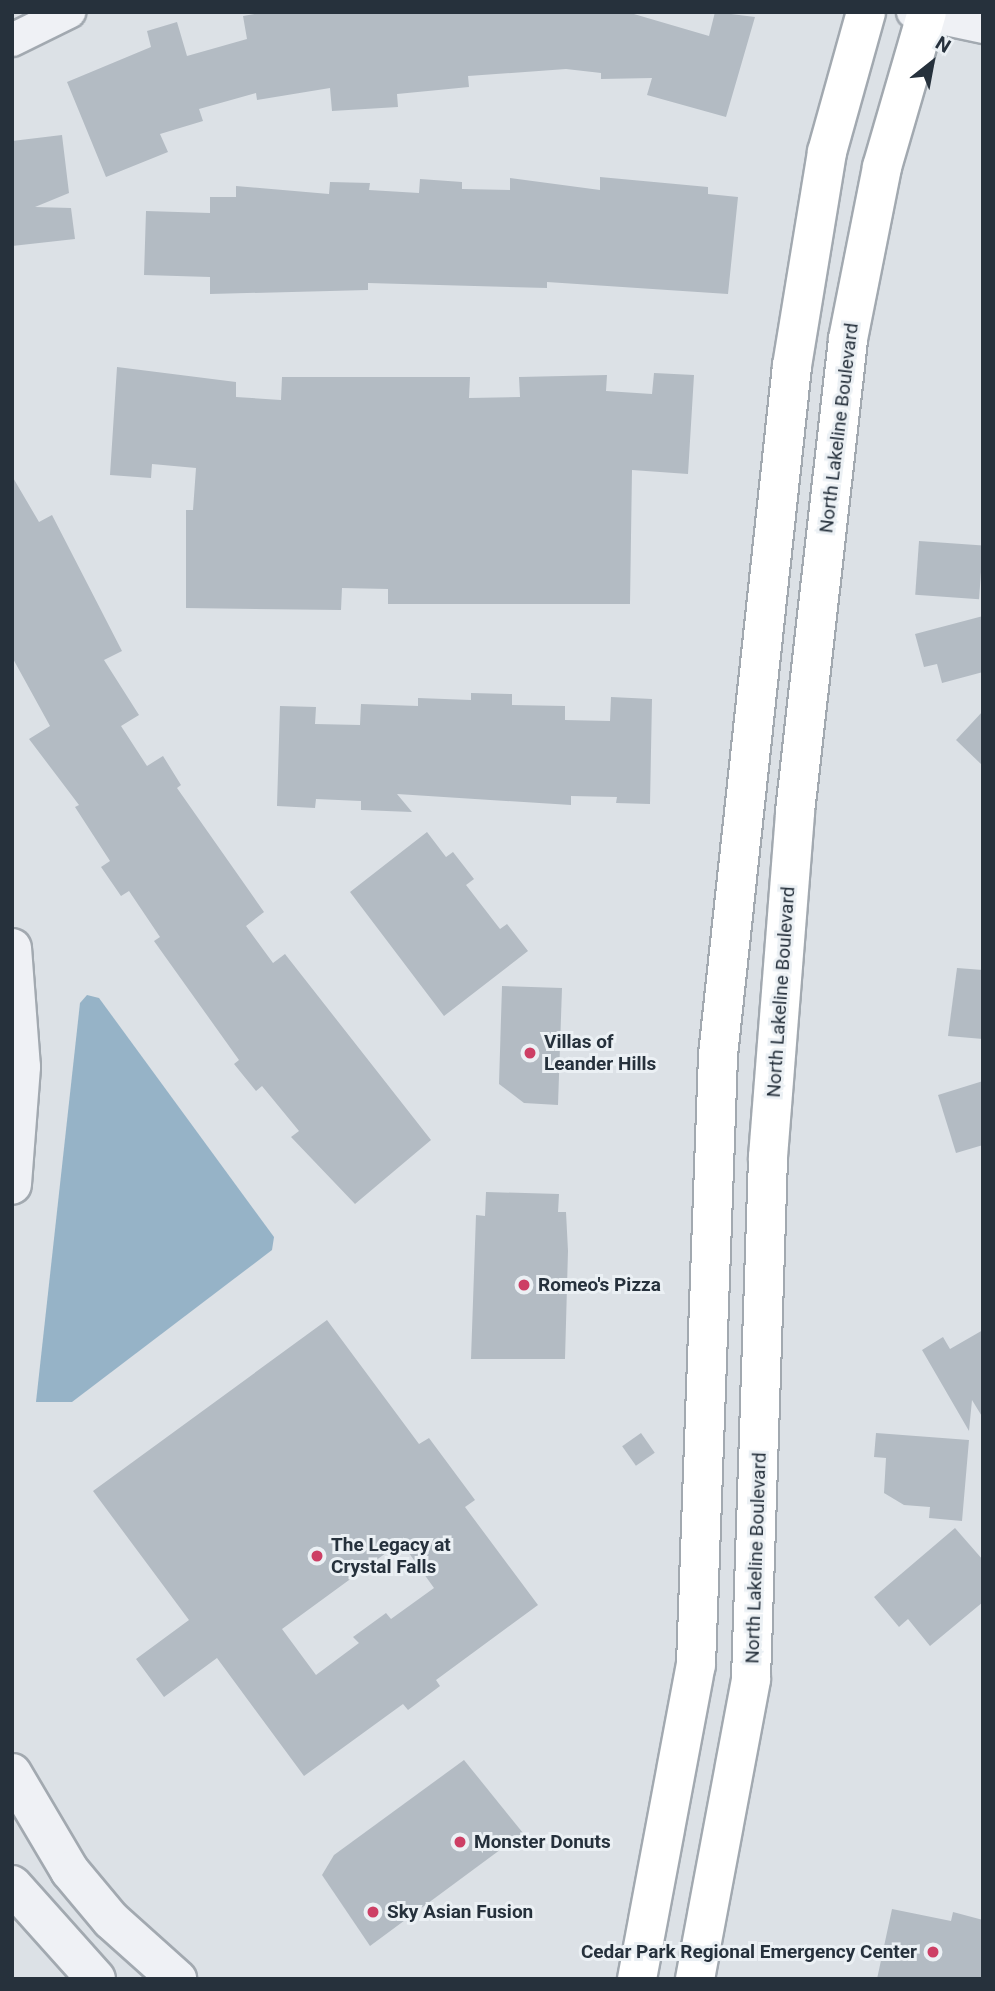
<!DOCTYPE html>
<html>
<head>
<meta charset="utf-8">
<style>
  body { margin:0 }
  #map { position:relative; width:995px; height:1991px; overflow:hidden; background:#dce1e6; font-family:Roboto,sans-serif }
  div>[style] { position:absolute }
  .water>* { inset:0; background:#96b3c7 }
  .building>* { inset:0; background:#b3bbc3; transform-origin:0 0 }
  .roads { filter:drop-shadow(2px 0 #a2a9b0) drop-shadow(-2px 0 #a2a9b0) drop-shadow(0 2px #a2a9b0) drop-shadow(0 -2px #a2a9b0) }
  .minor>* { height:32px; margin:-16px; padding:0 16px; transform-origin:16px; border-radius:16px; background:#eff1f5 }
  .tertiary>* { height:38px; margin:-19px; padding:0 19px; transform-origin:19px; border-radius:19px; background:#eff1f5 }
  .secondary>* { height:38px; margin:-19px; padding:0 19px; transform-origin:19px; border-radius:19px; background:#fff }
  .dots>* { width:19px; height:19px; translate:-50% -50%; box-sizing:border-box; border:4px solid #ebf0f4; border-radius:50% }
  span { translate:-50% -50%; white-space:nowrap; text-align:center; line-height:1.15; -webkit-text-stroke:6px #ebf0f4; paint-order:stroke }
  .street-label { font-size:19px; color:#26313c }
  .poi-label { font-size:19px; color:#26313c; font-weight:700 }
  .left { translate:0 -50%; text-align:left }
  .right { translate:-100% -50%; text-align:right }
  .frame { position:absolute; inset:0; border:14px solid #26313c; pointer-events:none }
  .north { position:absolute; left:897px; top:28px; width:70px; height:70px; -webkit-text-stroke:5px #ebf0f4; paint-order:stroke; rotate:31deg; font-size:19px; font-weight:700; line-height:28px; text-align:center; color:#26313c }
  .north::after { content:''; display:block; margin:auto; width:24px; height:32px; background:#26313c; clip-path:polygon(50% 0,100% 100%,50% 72%,0 100%) }
</style>
</head>
<body>
<div id="map">
  <div class="water">
    <i style="clip-path:polygon(87px 995px,99px 998px,274px 1237px,272px 1250px,72px 1402px,36px 1402px,80px 1003px)"></i>
  </div>
  <div class="building">
    <i style="clip-path:polygon(266px 12px,627px 12px,709px 36px,715px 12px,755px 17px,726px 117px,647px 95px,652px 78px,601px 79px,601px 73px,566px 69px,468px 76px,469px 87px,397px 94px,398px 107px,332px 111px,330px 88px,257px 100px,256px 93px,199px 109px,203px 121px,160px 134px,168px 152px,106px 177px,67px 82px,151px 47px,147px 31px,177px 22px,187px 56px,247px 39px,243px 16px)"></i>
    <i style="clip-path:polygon(62px 135px,69px 193px,35px 207px,71px 208px,75px 239px,12px 246px,12px 141px)"></i>
    <i style="clip-path:polygon(600px 177px,708px 187px,708px 194px,738px 197px,728px 294px,547px 282px,547px 288px,368px 283px,368px 290px,210px 294px,210px 277px,144px 275px,146px 211px,210px 213px,210px 197px,236px 197px,236px 186px,329px 194px,330px 182px,370px 183px,369px 190px,419px 193px,420px 179px,462px 182px,462px 189px,510px 190px,510px 178px,600px 190px)"></i>
    <i style="clip-path:polygon(117px 367px,236px 382px,236px 397px,281px 400px,282px 377px,470px 377px,469px 398px,520px 397px,519px 377px,607px 375px,606px 391px,652px 394px,654px 373px,694px 375px,688px 474px,632px 470px,630px 604px,388px 604px,388px 589px,342px 588px,341px 610px,186px 608px,186px 510px,193px 510px,196px 468px,152px 464px,151px 478px,110px 475px)"></i>
    <i style="clip-path:polygon(12px 476px,39px 522px,52px 515px,122px 651px,104px 660px,139px 715px,121px 726px,147px 766px,163px 756px,181px 785px,177px 788px,264px 912px,246px 926px,273px 963px,285px 954px,431px 1140px,355px 1204px,291px 1137px,299px 1131px,262px 1086px,256px 1091px,234px 1064px,239px 1060px,154px 941px,160px 937px,129px 891px,121px 896px,101px 867px,110px 861px,75px 807px,79px 805px,29px 739px,50px 726px,12px 657px)"></i>
    <i style="left:919px;top:541px;width:64px;height:54px;rotate:4deg"></i>
    <i style="clip-path:polygon(983px 616px,983px 672px,942px 683px,937px 664px,924px 667px,915px 634px)"></i>
    <i style="clip-path:polygon(471px 693px,512px 694px,512px 705px,565px 706px,565px 720px,610px 721px,611px 697px,652px 699px,650px 804px,616px 803px,617px 797px,571px 796px,571px 805px,397px 794px,412px 812px,361px 810px,361px 801px,316px 799px,315px 808px,277px 806px,280px 706px,316px 707px,315px 724px,360px 725px,361px 704px,418px 706px,418px 698px,471px 700px)"></i>
    <i style="clip-path:polygon(983px 711px,983px 766px,956px 740px)"></i>
    <i style="clip-path:polygon(427px 832px,446px 857px,453px 852px,474px 879px,466px 885px,500px 929px,507px 924px,528px 951px,444px 1016px,350px 892px)"></i>
    <i style="clip-path:polygon(957px 968px,983px 970px,983px 1039px,948px 1036px)"></i>
    <i style="clip-path:polygon(502px 986px,562px 988px,558px 1105px,524px 1103px,499px 1084px)"></i>
    <i style="clip-path:polygon(983px 1081px,983px 1145px,956px 1153px,938px 1095px)"></i>
    <i style="clip-path:polygon(486px 1192px,559px 1194px,558px 1212px,566px 1212px,568px 1251px,565px 1359px,471px 1359px,476px 1215px,485px 1216px)"></i>
    <i style="clip-path:polygon(evenodd,327px 1320px,419px 1444px,429px 1438px,475px 1500px,465px 1507px,538px 1605px,436px 1680px,440px 1686px,408px 1710px,403px 1704px,304px 1776px,217px 1658px,164px 1697px,136px 1659px,189px 1620px,93px 1491px,327px 1320px,401px 1542px,434px 1588px,391px 1619px,386px 1613px,353px 1637px,359px 1643px,316px 1675px,282px 1629px,401px 1542px)"></i>
    <i style="clip-path:polygon(983px 1330px,983px 1418px,972px 1400px,969px 1431px,922px 1350px,943px 1337px,950px 1349px)"></i>
    <i style="left:641px;top:1433px;width:24px;height:23px;rotate:55deg"></i>
    <i style="clip-path:polygon(876px 1433px,969px 1440px,962px 1521px,929px 1518px,930px 1507px,904px 1505px,884px 1493px,886px 1458px,874px 1457px)"></i>
    <i style="clip-path:polygon(955px 1528px,983px 1560px,983px 1602px,930px 1646px,908px 1619px,899px 1627px,874px 1597px)"></i>
    <i style="clip-path:polygon(464px 1760px,523px 1833px,370px 1946px,322px 1875px,334px 1855px)"></i>
    <i style="clip-path:polygon(892px 1909px,951px 1921px,953px 1912px,983px 1920px,983px 1979px,877px 1979px)"></i>
  </div>
  <div class="roads">
    <div class="minor">
      <i style="left:913px;top:12px;width:72px;rotate:12.1deg"></i>
      <i style="left:12px;top:40px;width:64px;rotate:-26.2deg"></i>
    </div>
    <div class="tertiary">
      <i style="left:12px;top:948px;width:119px;rotate:85.7deg"></i>
      <i style="left:21px;top:1067px;width:118px;rotate:94.4deg"></i>
      <i style="left:12px;top:1773px;width:114px;rotate:59.4deg"></i>
      <i style="left:70px;top:1871px;width:64px;rotate:50.1deg"></i>
      <i style="left:111px;top:1920px;width:89px;rotate:41.8deg"></i>
      <i style="left:12px;top:1885px;width:126px;rotate:48.2deg"></i>
    </div>
    <div class="secondary">
      <i style="left:637px;top:1979px;width:319px;rotate:-79.4deg"></i>
      <i style="left:696px;top:1665px;width:610px;rotate:-87.93deg"></i>
      <i style="left:718px;top:1055px;width:693px;rotate:-83.87deg"></i>
      <i style="left:792px;top:366px;width:217px;rotate:-80.7deg"></i>
      <i style="left:827px;top:152px;width:145px;rotate:-74.4deg"></i>
      <i style="left:695px;top:1979px;width:305px;rotate:-79.4deg"></i>
      <i style="left:751px;top:1679px;width:522px;rotate:-88.13deg"></i>
      <i style="left:768px;top:1157px;width:346px;rotate:-85.5deg"></i>
      <i style="left:795px;top:812px;width:476px;rotate:-83.6deg"></i>
      <i style="left:848px;top:339px;width:175px;rotate:-78.8deg"></i>
      <i style="left:882px;top:167px;width:161px;rotate:-73.8deg"></i>
    </div>
  </div>
  <div class="dots">
    <i style="left:530px;top:1053px;background:#cd3f65"></i>
    <i style="left:524px;top:1285px;background:#cd3f65"></i>
    <i style="left:317px;top:1556px;background:#cd3f65"></i>
    <i style="left:460px;top:1842px;background:#cd3f65"></i>
    <i style="left:373px;top:1912px;background:#cd3f65"></i>
    <i style="left:933px;top:1952px;background:#cd3f65"></i>
  </div>
  <div class="street-label">
    <span style="left:839px;top:428px;rotate:-83deg">North Lakeline Boulevard</span>
    <span style="left:781px;top:992px;rotate:-86deg">North Lakeline Boulevard</span>
    <span style="left:756px;top:1558px;rotate:-88deg">North Lakeline Boulevard</span>
  </div>
  <div class="poi-label">
    <span class="left" style="left:544px;top:1053px">Villas of<br>Leander Hills</span>
    <span class="left" style="left:538px;top:1285px">Romeo's Pizza</span>
    <span class="left" style="left:331px;top:1556px">The Legacy at<br>Crystal Falls</span>
    <span class="left" style="left:474px;top:1842px">Monster Donuts</span>
    <span class="left" style="left:387px;top:1912px">Sky Asian Fusion</span>
    <span class="right" style="left:917px;top:1952px">Cedar Park Regional Emergency Center</span>
  </div>
  <div class="frame"></div>
  <div class="north">N</div>
</div>
</body>
</html>
